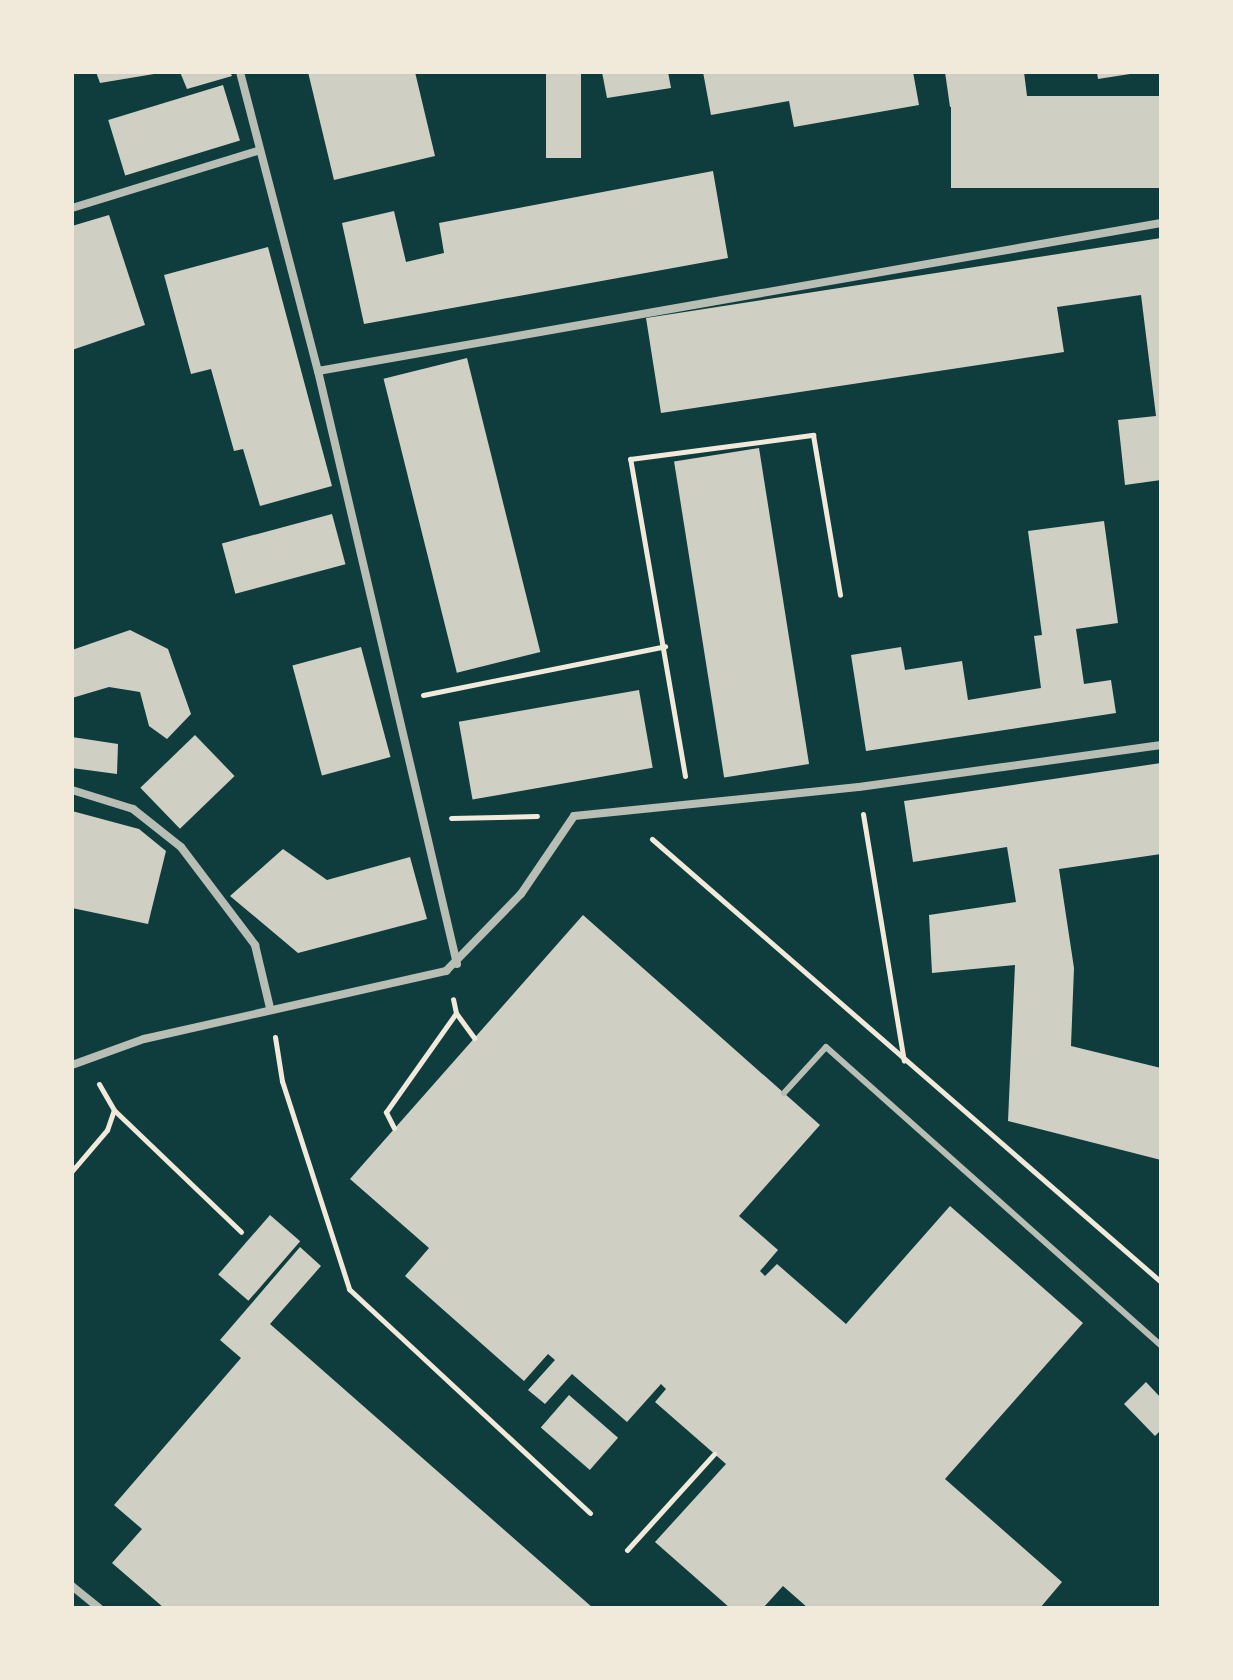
<!DOCTYPE html>
<html>
<head>
<meta charset="utf-8">
<style>
  body { margin:0 }
  #map { position:relative; width:1233px; height:1680px; overflow:hidden; background:#0f3d3e; font-family:Jost,sans-serif }
  div>[style] { position:absolute }
  .building>* { inset:0; background:#cfcfc3; transform-origin:0 0 }
  .path>* { height:5px; margin:-2.5px; padding:0 2.5px; transform-origin:2.5px; border-radius:2.5px; background:#f1e9da }
  .service>* { height:6px; margin:-3px; padding:0 3px; transform-origin:3px; border-radius:3px; background:#b8beb3 }
  .minor>* { height:8px; margin:-4px; padding:0 4px; transform-origin:4px; border-radius:4px; background:#b8beb3 }
  span { translate:-50% -50%; white-space:nowrap; text-align:center; line-height:1.15; -webkit-text-stroke:8px #f1e9da; paint-order:stroke }
  .frame { position:absolute; inset:0; border:74px solid #f1e9da; pointer-events:none }
</style>
</head>
<body>
<div id="map">
  <div class="building">
    <i style="clip-path:polygon(96px 72px,154px 72px,154px 74px,100px 83px)"></i>
    <i style="clip-path:polygon(180px 72px,230px 72px,232px 76px,187px 89px)"></i>
    <i style="clip-path:polygon(308px 72px,415px 72px,435px 156px,334px 180px)"></i>
    <i style="left:546px;top:72px;width:35px;height:86px"></i>
    <i style="clip-path:polygon(602px 72px,668px 72px,671px 88px,607px 98px)"></i>
    <i style="clip-path:polygon(703px 72px,913px 72px,919px 105px,794px 127px,789px 101px,711px 115px)"></i>
    <i style="clip-path:polygon(945px 72px,1024px 72px,1027px 96px,950px 107px)"></i>
    <i style="clip-path:polygon(1097px 72px,1130px 72px,1130px 74px,1098px 79px)"></i>
    <i style="left:223px;top:85px;width:58px;height:120px;rotate:73deg"></i>
    <i style="left:1161px;top:96px;width:92px;height:210px;rotate:90deg"></i>
    <i style="clip-path:polygon(713px 171px,728px 258px,364px 324px,342px 223px,394px 211px,406px 262px,444px 253px,439px 223px)"></i>
    <i style="clip-path:polygon(109px 215px,145px 325px,72px 350px,72px 226px)"></i>
    <i style="clip-path:polygon(1161px 238px,1161px 480px,1125px 485px,1118px 420px,1156px 416px,1141px 295px,1057px 307px,1064px 352px,661px 413px,646px 318px)"></i>
    <i style="clip-path:polygon(268px 247px,332px 486px,260px 506px,243px 449px,234px 451px,211px 369px,191px 374px,164px 275px)"></i>
    <i style="left:467px;top:358px;width:303px;height:86px;rotate:76deg"></i>
    <i style="left:759px;top:448px;width:320px;height:86px;rotate:81deg"></i>
    <i style="left:332px;top:514px;width:52px;height:114px;rotate:75deg"></i>
    <i style="clip-path:polygon(1104px 521px,1118px 623px,1076px 629px,1084px 684px,1111px 680px,1116px 713px,866px 751px,851px 655px,901px 647px,905px 670px,962px 661px,968px 700px,1041px 688px,1034px 636px,1042px 635px,1028px 531px)"></i>
    <i style="clip-path:polygon(130px 630px,168px 649px,191px 714px,167px 739px,149px 726px,140px 692px,109px 687px,72px 698px,72px 650px)"></i>
    <i style="left:361px;top:647px;width:114px;height:71px;rotate:75deg"></i>
    <i style="left:639px;top:690px;width:79px;height:183px;rotate:80deg"></i>
    <i style="left:195px;top:735px;width:57px;height:76px;rotate:46deg"></i>
    <i style="clip-path:polygon(72px 737px,118px 744px,117px 774px,72px 768px)"></i>
    <i style="clip-path:polygon(1161px 763px,1161px 854px,1059px 869px,1074px 968px,1071px 1046px,1161px 1068px,1161px 1160px,1008px 1121px,1015px 965px,932px 973px,929px 915px,1016px 902px,1007px 847px,913px 862px,904px 801px)"></i>
    <i style="clip-path:polygon(72px 811px,139px 829px,166px 851px,148px 924px,72px 908px)"></i>
    <i style="clip-path:polygon(283px 849px,327px 880px,410px 857px,427px 919px,298px 953px,230px 896px)"></i>
    <i style="clip-path:polygon(583px 915px,820px 1125px,739px 1216px,778px 1250px,760px 1271px,765px 1276px,777px 1264px,846px 1324px,950px 1206px,1083px 1323px,945px 1479px,1062px 1582px,1040px 1608px,808px 1608px,783px 1586px,763px 1608px,730px 1608px,655px 1542px,726px 1464px,655px 1402px,666px 1389px,661px 1384px,627px 1422px,572px 1374px,545px 1404px,528px 1390px,555px 1360px,548px 1354px,524px 1381px,405px 1276px,429px 1248px,350px 1179px)"></i>
    <i style="left:270px;top:1215px;width:40px;height:79px;rotate:41deg"></i>
    <i style="clip-path:polygon(300px 1247px,321px 1266px,270px 1324px,593px 1608px,164px 1608px,112px 1563px,142px 1529px,114px 1505px,241px 1358px,220px 1340px)"></i>
    <i style="clip-path:polygon(1146px 1382px,1161px 1398px,1161px 1430px,1155px 1436px,1124px 1404px)"></i>
    <i style="left:569px;top:1395px;width:65px;height:43px;rotate:41deg"></i>
  </div>
  <div class="path">
    <i style="left:423px;top:695px;width:247px;rotate:-11.4deg"></i>
    <i style="left:685px;top:776px;width:322px;rotate:-99.8deg"></i>
    <i style="left:630px;top:459px;width:185px;rotate:-7.5deg"></i>
    <i style="left:813px;top:435px;width:162px;rotate:80.4deg"></i>
    <i style="left:863px;top:814px;width:250px;rotate:80.6deg"></i>
    <i style="left:451px;top:818px;width:86px;rotate:-1.3deg"></i>
    <i style="left:652px;top:839px;width:675px;rotate:41.03deg"></i>
    <i style="left:456px;top:1013px;width:31px;rotate:54deg"></i>
    <i style="left:275px;top:1037px;width:45px;rotate:81deg"></i>
    <i style="left:282px;top:1081px;width:219px;rotate:72.1deg"></i>
    <i style="left:349px;top:1289px;width:329px;rotate:42.9deg"></i>
    <i style="left:99px;top:1084px;width:30px;rotate:60deg"></i>
    <i style="left:114px;top:1110px;width:176px;rotate:43.8deg"></i>
    <i style="left:394px;top:1128px;width:18px;rotate:-117deg"></i>
    <i style="left:386px;top:1112px;width:121px;rotate:-54.7deg"></i>
    <i style="left:456px;top:1013px;width:14px;rotate:-102deg"></i>
    <i style="left:72px;top:1171px;width:54px;rotate:-49.5deg"></i>
    <i style="left:107px;top:1130px;width:21px;rotate:-71deg"></i>
    <i style="left:627px;top:1550px;width:130px;rotate:-47.8deg"></i>
  </div>
  <div class="service">
    <i style="left:784px;top:1093px;width:62px;rotate:-47.6deg"></i>
    <i style="left:826px;top:1047px;width:448px;rotate:41.7deg"></i>
  </div>
  <div class="minor">
    <i style="left:240px;top:72px;width:309px;rotate:75.4deg"></i>
    <i style="left:318px;top:371px;width:609px;rotate:76.81deg"></i>
    <i style="left:72px;top:208px;width:194px;rotate:-17.1deg"></i>
    <i style="left:318px;top:371px;width:856px;rotate:-9.96deg"></i>
    <i style="left:72px;top:790px;width:64px;rotate:17.3deg"></i>
    <i style="left:133px;top:809px;width:61px;rotate:38.4deg"></i>
    <i style="left:181px;top:847px;width:123px;rotate:52.9deg"></i>
    <i style="left:255px;top:945px;width:65px;rotate:76.6deg"></i>
    <i style="left:72px;top:1065px;width:77px;rotate:-19.9deg"></i>
    <i style="left:144px;top:1039px;width:310px;rotate:-12.7deg"></i>
    <i style="left:446px;top:971px;width:107px;rotate:-45.8deg"></i>
    <i style="left:521px;top:894px;width:94px;rotate:-55.8deg"></i>
    <i style="left:574px;top:816px;width:286px;rotate:-5.8deg"></i>
    <i style="left:859px;top:787px;width:305px;rotate:-7.9deg"></i>
    <i style="left:72px;top:1586px;width:35px;rotate:39deg"></i>
  </div>
  <div class="frame"></div>
</div>
</body>
</html>
